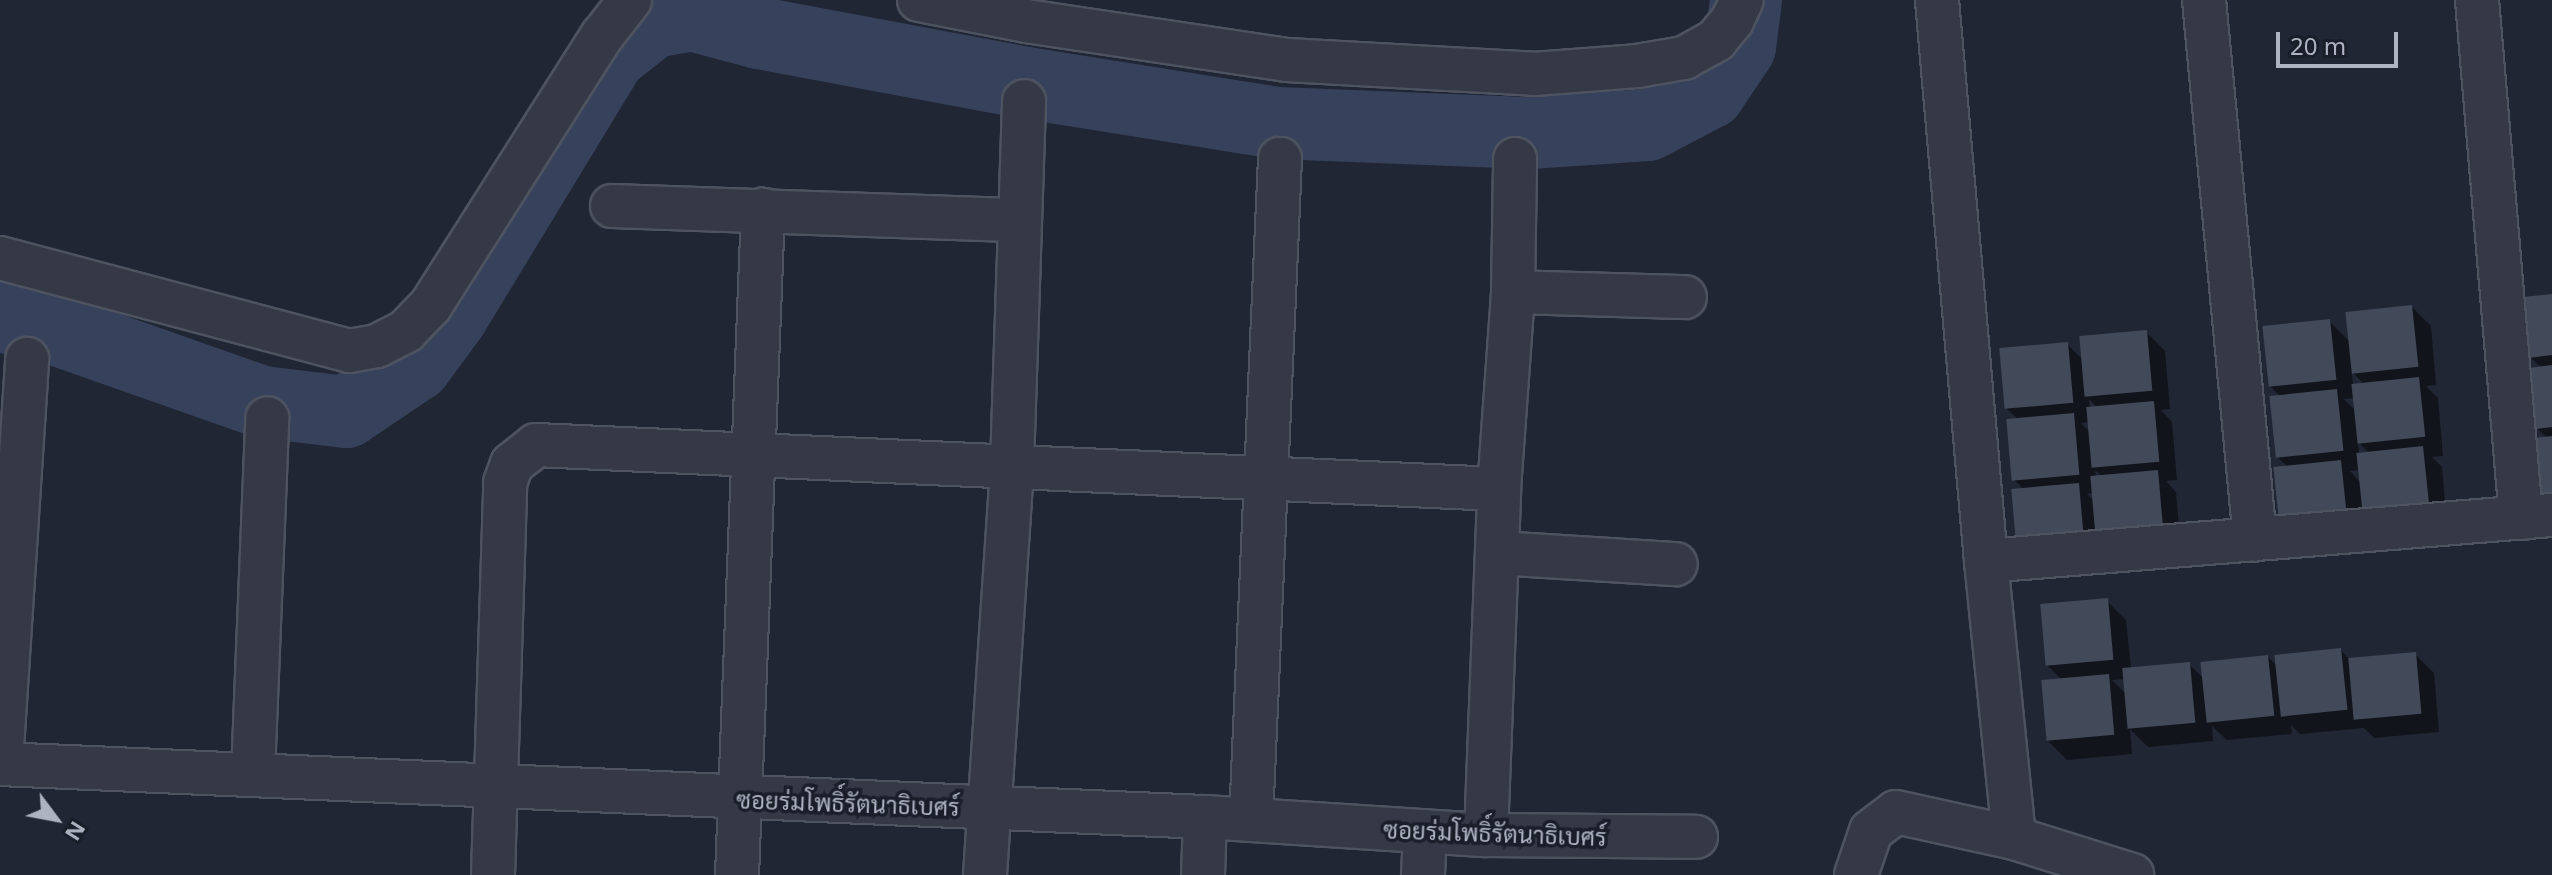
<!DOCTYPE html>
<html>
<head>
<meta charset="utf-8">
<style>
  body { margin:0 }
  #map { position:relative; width:2552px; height:875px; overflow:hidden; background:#202634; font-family:"Noto Sans",Sarabun,sans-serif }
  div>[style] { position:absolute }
  .shadow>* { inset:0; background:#0007 }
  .river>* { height:72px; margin:-36px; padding:0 36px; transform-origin:36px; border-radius:36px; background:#36425c }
  .building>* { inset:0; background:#424959; transform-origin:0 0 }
  .roads { filter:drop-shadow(2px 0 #4e5360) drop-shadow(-2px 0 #4e5360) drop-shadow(0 2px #4e5360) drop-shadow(0 -2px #4e5360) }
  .street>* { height:42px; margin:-21px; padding:0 21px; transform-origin:21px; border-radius:21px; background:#343945 }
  span { translate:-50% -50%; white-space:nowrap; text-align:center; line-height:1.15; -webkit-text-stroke:7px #191e29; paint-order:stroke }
  .street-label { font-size:24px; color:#aeb3c2 }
  .north { position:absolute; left:16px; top:779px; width:80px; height:80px; -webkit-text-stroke:6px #191e29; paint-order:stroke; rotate:122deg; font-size:22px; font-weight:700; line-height:32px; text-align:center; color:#aeb3c2 }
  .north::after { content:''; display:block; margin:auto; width:28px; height:36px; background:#aeb3c2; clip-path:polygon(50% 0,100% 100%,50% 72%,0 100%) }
  .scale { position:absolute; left:2276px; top:32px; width:122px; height:36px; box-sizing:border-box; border:4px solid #aeb3c2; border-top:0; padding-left:10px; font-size:24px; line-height:28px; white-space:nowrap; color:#aeb3c2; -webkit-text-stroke:6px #191e29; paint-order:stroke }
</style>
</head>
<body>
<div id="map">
  <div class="shadow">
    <i style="clip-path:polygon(2552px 296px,2552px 509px,2547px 438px,2537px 428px,2542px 368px,2530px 357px)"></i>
    <i style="clip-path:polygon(evenodd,2412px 307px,2431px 326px,2436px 385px,2426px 386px,2438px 398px,2443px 456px,2432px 457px,2442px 467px,2447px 526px,2365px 539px,2276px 456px,2281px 397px,2269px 385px,2329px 321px,2349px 341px,2412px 307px,2352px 372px,2364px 384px,2353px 385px,2352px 372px,2412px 307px,2355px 398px,2356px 411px,2344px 399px,2355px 398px,2412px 307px,2358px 442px,2369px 453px,2359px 454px,2358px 442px,2412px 307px,2360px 470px,2360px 482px,2350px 471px,2360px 470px)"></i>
    <i style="clip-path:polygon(evenodd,2146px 332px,2165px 351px,2170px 409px,2161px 410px,2172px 422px,2177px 480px,2166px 481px,2176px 492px,2181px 550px,2102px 563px,2014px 480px,2019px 420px,2007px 409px,2067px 344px,2083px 360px,2146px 332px,2089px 399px,2098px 408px,2090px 409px,2089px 399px,2146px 332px,2089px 422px,2090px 432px,2081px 423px,2089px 422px,2146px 332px,2095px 470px,2104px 478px,2096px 478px,2095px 470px,2146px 332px,2094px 493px,2095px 502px,2087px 494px,2094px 493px)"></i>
    <i style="clip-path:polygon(evenodd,2107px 601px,2126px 620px,2131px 669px,2189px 664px,2204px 679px,2268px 657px,2277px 666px,2341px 650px,2350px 660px,2415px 654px,2434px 673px,2439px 732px,2374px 738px,2364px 728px,2300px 734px,2291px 725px,2292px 734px,2227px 740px,2212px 726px,2213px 741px,2148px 747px,2130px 729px,2132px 754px,2067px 760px,2048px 741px,2062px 680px,2047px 665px,2107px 601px,2125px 679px,2126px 694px,2112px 680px,2125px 679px)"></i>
  </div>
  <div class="river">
    <i style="left:0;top:316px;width:53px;rotate:13deg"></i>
    <i style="left:52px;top:328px;width:223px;rotate:19.4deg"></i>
    <i style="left:262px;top:402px;width:85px;rotate:6.8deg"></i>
    <i style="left:346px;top:412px;width:84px;rotate:-33.9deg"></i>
    <i style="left:416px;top:365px;width:61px;rotate:-53.7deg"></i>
    <i style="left:452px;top:316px;width:306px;rotate:-58.7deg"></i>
    <i style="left:611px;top:55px;width:53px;rotate:-38.2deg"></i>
    <i style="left:653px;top:22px;width:39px;rotate:-10deg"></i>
    <i style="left:691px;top:15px;width:70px;rotate:14.8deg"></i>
    <i style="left:759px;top:33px;width:273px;rotate:10.6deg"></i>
    <i style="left:1027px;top:83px;width:253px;rotate:9.1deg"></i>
    <i style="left:1277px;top:123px;width:253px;rotate:2.3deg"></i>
    <i style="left:1530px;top:133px;width:118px;rotate:-3.9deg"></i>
    <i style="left:1648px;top:125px;width:69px;rotate:-27.7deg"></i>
    <i style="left:1709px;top:93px;width:55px;rotate:-56deg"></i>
    <i style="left:1740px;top:47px;width:47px;rotate:-82.7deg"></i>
  </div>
  <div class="building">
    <i style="clip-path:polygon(2552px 294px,2552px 355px,2528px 358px,2523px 297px)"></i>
    <i style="left:2412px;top:305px;width:62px;height:67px;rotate:84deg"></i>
    <i style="left:2330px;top:319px;width:61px;height:68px;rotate:84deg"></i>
    <i style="left:2147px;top:330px;width:61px;height:68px;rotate:85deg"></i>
    <i style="left:2068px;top:342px;width:61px;height:69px;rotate:85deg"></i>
    <i style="clip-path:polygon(2552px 365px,2552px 427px,2535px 429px,2529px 368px)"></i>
    <i style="left:2419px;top:377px;width:60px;height:68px;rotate:84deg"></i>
    <i style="left:2337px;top:389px;width:62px;height:68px;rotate:84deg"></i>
    <i style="left:2154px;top:401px;width:61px;height:68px;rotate:85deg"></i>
    <i style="left:2074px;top:413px;width:62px;height:68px;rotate:85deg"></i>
    <i style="clip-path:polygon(2552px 436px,2552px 498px,2539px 499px,2534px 438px)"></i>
    <i style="left:2423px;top:446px;width:62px;height:67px;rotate:84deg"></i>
    <i style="left:2341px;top:460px;width:61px;height:68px;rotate:84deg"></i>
    <i style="left:2158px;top:470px;width:62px;height:68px;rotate:85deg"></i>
    <i style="left:2079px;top:483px;width:61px;height:68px;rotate:85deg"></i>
    <i style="left:2108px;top:598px;width:62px;height:68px;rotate:85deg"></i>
    <i style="left:2341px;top:648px;width:62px;height:67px;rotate:84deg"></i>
    <i style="left:2416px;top:652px;width:62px;height:68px;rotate:85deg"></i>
    <i style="left:2268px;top:655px;width:61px;height:68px;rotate:84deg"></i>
    <i style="left:2190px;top:662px;width:61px;height:68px;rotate:85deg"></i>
    <i style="left:2109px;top:674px;width:61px;height:68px;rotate:85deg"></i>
  </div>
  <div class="roads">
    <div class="street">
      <i style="left:919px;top:0;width:109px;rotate:11.1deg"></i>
      <i style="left:1026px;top:21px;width:264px;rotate:8.5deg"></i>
      <i style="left:1287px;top:60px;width:247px;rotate:3.2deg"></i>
      <i style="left:1534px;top:74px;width:103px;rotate:-4.4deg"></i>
      <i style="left:1637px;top:66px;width:48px;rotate:-9.7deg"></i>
      <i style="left:1684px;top:58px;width:37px;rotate:-29deg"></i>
      <i style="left:1716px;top:40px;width:25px;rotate:-50deg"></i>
      <i style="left:1732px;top:21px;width:23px;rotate:-65deg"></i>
      <i style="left:1937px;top:0;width:563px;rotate:85.01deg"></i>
      <i style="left:1986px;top:561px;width:278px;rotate:84.2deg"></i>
      <i style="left:2204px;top:0;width:542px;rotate:84.6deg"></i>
      <i style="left:2477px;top:0;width:520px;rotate:85.14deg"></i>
      <i style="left:612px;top:206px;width:407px;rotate:2deg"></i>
      <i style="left:0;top:258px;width:361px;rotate:14.9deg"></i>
      <i style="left:349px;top:351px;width:28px;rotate:-10deg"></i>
      <i style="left:377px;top:346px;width:33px;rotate:-27deg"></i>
      <i style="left:406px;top:331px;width:36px;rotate:-46deg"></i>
      <i style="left:431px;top:305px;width:319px;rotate:-57.6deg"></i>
      <i style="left:602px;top:36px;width:46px;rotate:-52.1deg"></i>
      <i style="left:1513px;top:292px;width:172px;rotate:1.7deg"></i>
      <i style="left:1499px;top:553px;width:177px;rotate:3.6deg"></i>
      <i style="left:1986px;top:561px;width:568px;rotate:-4.65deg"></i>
      <i style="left:0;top:764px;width:1206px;rotate:2.52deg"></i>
      <i style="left:1205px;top:817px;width:282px;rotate:3.7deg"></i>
      <i style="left:1486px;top:835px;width:210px;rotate:0.5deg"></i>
      <i style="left:1px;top:764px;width:406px;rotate:-86.3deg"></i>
      <i style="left:253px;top:774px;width:356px;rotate:-87.7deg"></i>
      <i style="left:1251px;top:820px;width:662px;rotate:-87.49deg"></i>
      <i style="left:1486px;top:835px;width:346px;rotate:-87.8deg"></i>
      <i style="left:1499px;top:489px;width:197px;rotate:-85.9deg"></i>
      <i style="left:1513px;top:292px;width:133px;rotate:-89.1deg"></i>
      <i style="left:493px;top:875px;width:392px;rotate:-88.2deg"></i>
      <i style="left:505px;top:483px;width:20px;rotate:-70deg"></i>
      <i style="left:512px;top:464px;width:31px;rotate:-38deg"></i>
      <i style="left:536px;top:445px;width:964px;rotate:2.62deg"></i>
      <i style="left:737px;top:875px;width:666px;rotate:-87.76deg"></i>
      <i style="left:985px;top:875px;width:411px;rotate:-86.2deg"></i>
      <i style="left:1012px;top:465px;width:364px;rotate:-88.1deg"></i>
      <i style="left:1203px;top:875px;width:58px;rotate:-88deg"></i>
      <i style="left:1423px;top:875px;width:43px;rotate:-87.3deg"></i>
      <i style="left:1856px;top:875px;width:46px;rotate:-71.2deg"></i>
      <i style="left:1871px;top:831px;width:31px;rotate:-37deg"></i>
      <i style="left:1896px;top:812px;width:121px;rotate:12.4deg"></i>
      <i style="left:2014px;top:838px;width:124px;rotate:17.4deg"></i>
    </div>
  </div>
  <div class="street-label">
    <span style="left:848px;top:803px;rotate:2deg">ซอยร่มโพธิ์รัตนาธิเบศร์</span>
    <span style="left:1495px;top:833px;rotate:2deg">ซอยร่มโพธิ์รัตนาธิเบศร์</span>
  </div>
  <div class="north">N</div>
  <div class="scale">20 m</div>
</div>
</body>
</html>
